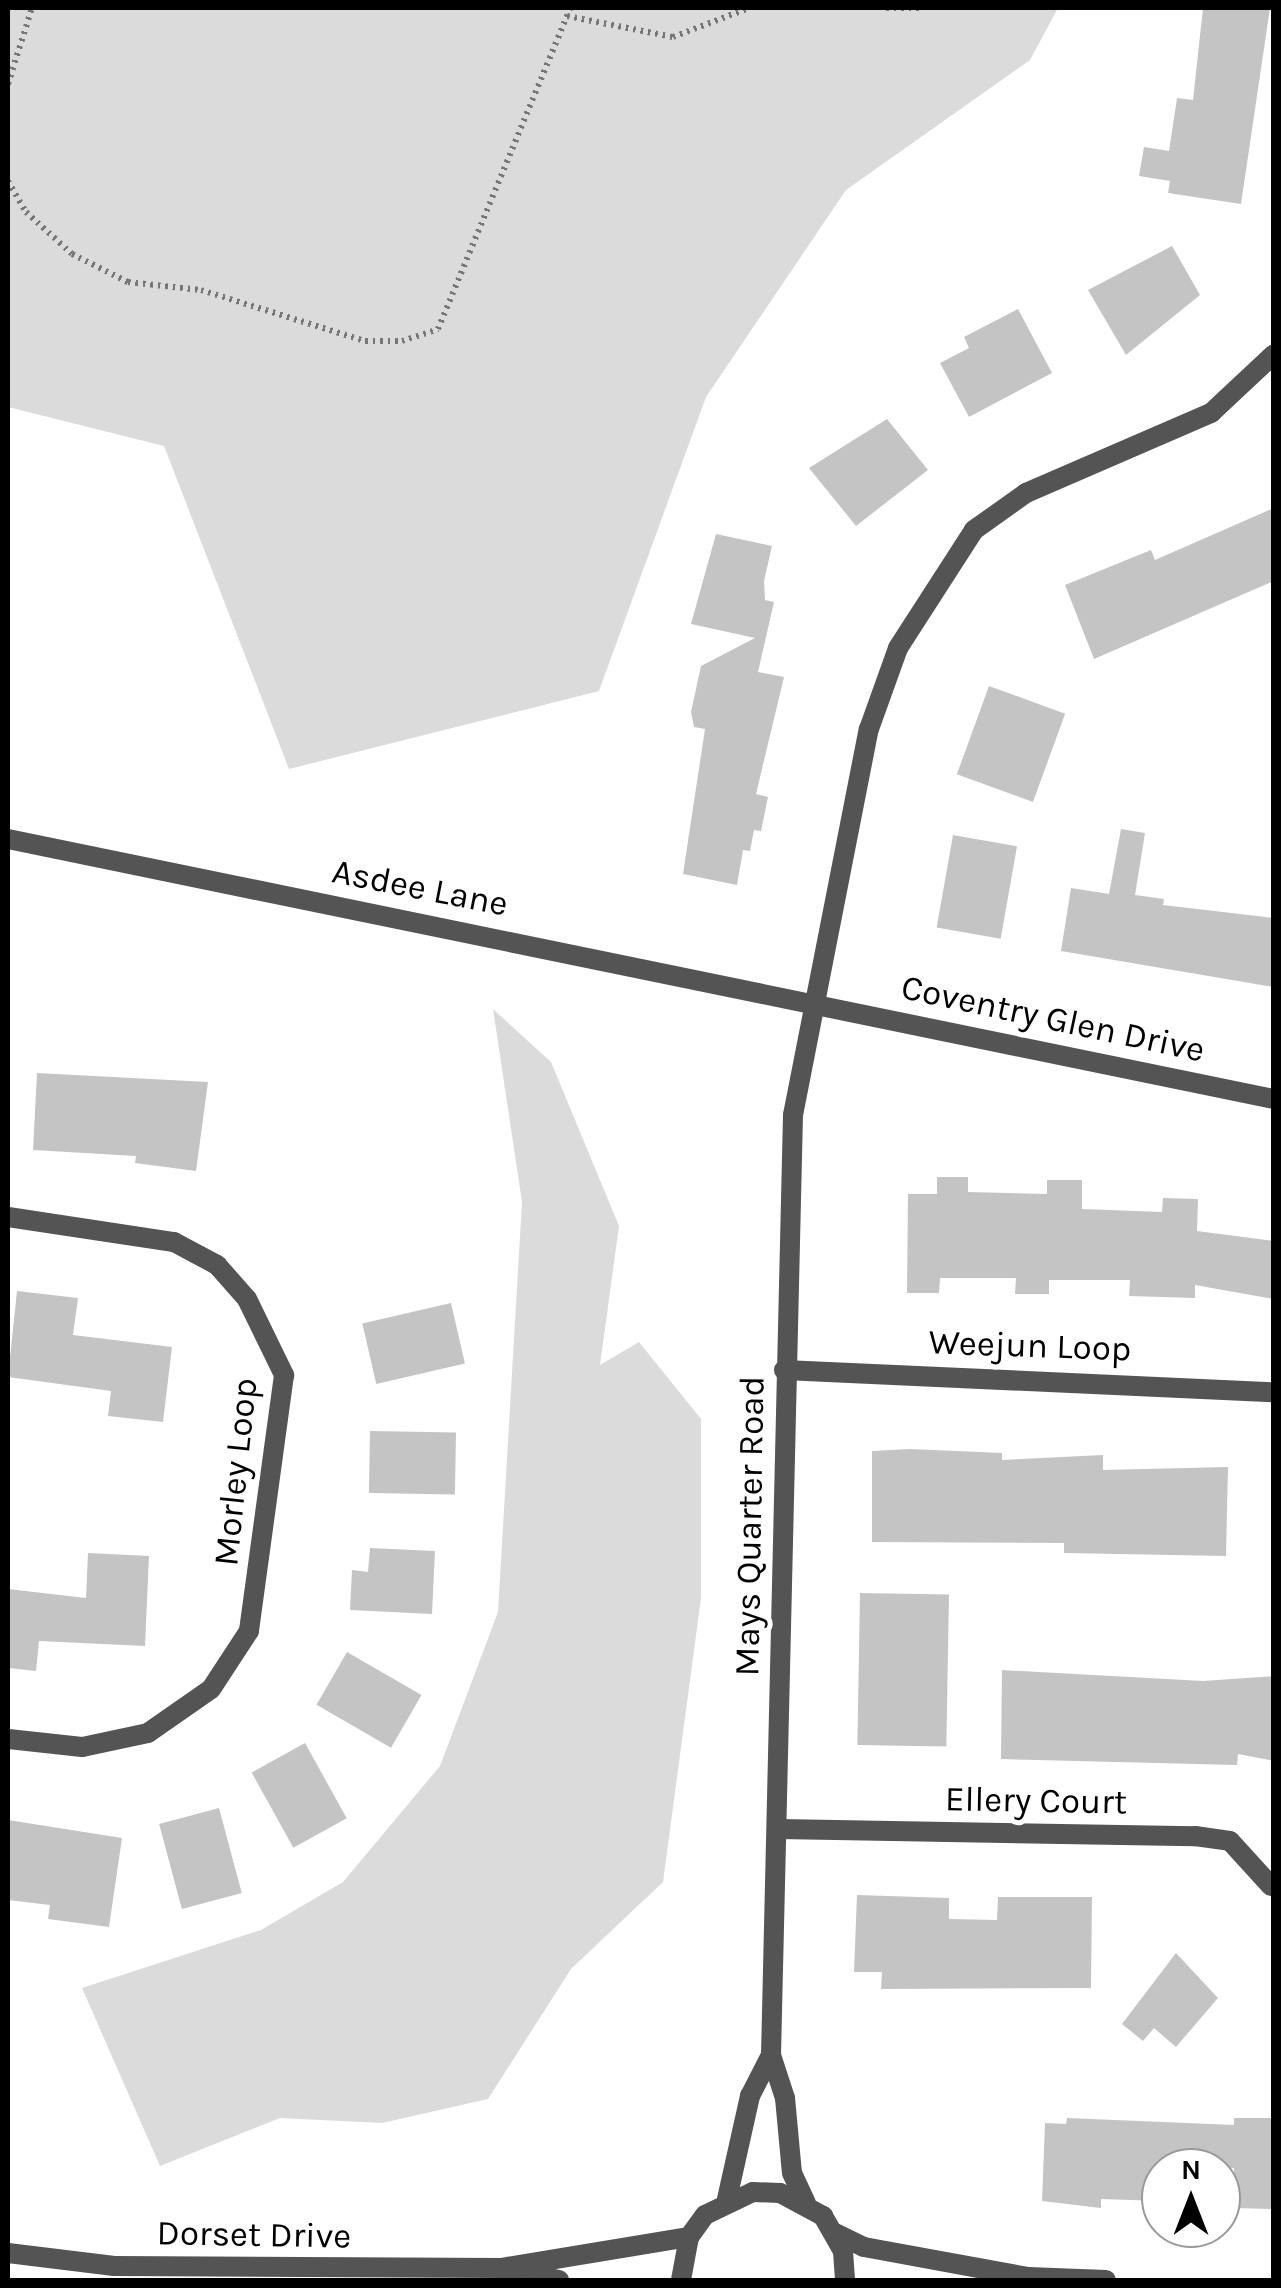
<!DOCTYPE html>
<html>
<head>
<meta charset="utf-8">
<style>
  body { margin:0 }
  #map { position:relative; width:1281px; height:2288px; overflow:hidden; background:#fff; font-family:Karla,sans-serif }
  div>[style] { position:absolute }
  .green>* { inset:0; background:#dbdbdb }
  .building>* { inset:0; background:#c4c4c4; transform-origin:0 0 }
  .path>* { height:6px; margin-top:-3px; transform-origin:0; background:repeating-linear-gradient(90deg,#767676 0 2.5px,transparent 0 7.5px) }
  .minor>* { height:20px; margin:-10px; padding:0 10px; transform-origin:10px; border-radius:10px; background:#545454 }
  span { translate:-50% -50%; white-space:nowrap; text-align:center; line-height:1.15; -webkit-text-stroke:10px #fff; paint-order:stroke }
  .street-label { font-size:35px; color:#000 }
  .frame { position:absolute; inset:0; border:10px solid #000; pointer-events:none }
  .north { position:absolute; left:1141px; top:2148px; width:100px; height:100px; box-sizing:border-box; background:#fff; border:2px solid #999; border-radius:50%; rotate:0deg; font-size:28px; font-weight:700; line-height:40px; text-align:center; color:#000 }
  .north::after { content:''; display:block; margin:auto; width:35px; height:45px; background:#000; clip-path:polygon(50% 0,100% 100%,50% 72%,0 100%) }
</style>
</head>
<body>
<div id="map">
  <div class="green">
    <i style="clip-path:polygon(8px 8px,1058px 8px,1030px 60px,846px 190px,706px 397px,599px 691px,289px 769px,164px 446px,8px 407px)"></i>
    <i style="clip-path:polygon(493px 1009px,551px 1062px,619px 1226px,600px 1365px,639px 1342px,701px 1419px,701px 1598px,663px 1882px,571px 1969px,488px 2099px,382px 2123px,280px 2118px,160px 2166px,82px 1988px,261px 1930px,343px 1882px,440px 1766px,498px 1612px,522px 1202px)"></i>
  </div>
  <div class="building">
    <i style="clip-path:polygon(1203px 8px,1270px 8px,1241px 204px,1168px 193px,1170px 181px,1139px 176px,1144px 147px,1169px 151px,1177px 98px,1193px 100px)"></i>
    <i style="clip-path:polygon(1172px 246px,1200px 295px,1126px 355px,1088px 290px)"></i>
    <i style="clip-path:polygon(1018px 309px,1052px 373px,969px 417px,940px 363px,969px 348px,964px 337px)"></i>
    <i style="clip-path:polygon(887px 419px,928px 470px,856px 526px,809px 468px)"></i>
    <i style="clip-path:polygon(1274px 508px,1274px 581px,1094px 659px,1065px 585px,1151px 550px,1155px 560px)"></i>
    <i style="clip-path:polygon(716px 534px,772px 546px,764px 581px,765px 600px,774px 602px,758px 672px,784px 677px,756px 794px,768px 797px,761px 831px,754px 830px,750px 851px,743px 850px,737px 885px,683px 874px,705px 729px,694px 727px,691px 712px,701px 666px,755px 638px,691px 624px)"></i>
    <i style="left:989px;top:686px;width:81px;height:94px;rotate:20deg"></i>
    <i style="clip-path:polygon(1121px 829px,1145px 833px,1135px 895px,1164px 899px,1163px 905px,1274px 918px,1274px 987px,1061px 951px,1071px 888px,1109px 894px)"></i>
    <i style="left:953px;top:835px;width:65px;height:94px;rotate:10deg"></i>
    <i style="clip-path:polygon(37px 1073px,208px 1082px,196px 1171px,135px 1163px,136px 1156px,33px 1150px)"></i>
    <i style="clip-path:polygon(937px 1177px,968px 1177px,968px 1192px,1047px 1194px,1047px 1180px,1082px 1180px,1082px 1209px,1162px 1212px,1163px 1198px,1198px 1199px,1197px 1231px,1274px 1241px,1274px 1299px,1195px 1285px,1195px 1298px,1129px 1296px,1130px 1280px,1049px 1280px,1049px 1294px,1015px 1294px,1016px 1278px,940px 1278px,939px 1293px,907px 1293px,908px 1194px,937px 1194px)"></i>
    <i style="clip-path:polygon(17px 1291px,78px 1298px,73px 1335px,172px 1347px,163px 1422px,108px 1416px,111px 1391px,8px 1377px)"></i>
    <i style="left:451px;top:1303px;width:62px;height:91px;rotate:77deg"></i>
    <i style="left:370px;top:1431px;width:86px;height:62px;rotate:1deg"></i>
    <i style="clip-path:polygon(910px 1449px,1002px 1453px,1002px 1460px,1103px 1455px,1103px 1470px,1228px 1467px,1226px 1556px,1064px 1553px,1064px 1543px,872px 1542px,872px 1451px)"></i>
    <i style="clip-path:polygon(370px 1548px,435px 1551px,432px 1614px,350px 1610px,352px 1570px,368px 1572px)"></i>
    <i style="clip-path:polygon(88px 1553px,149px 1556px,145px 1646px,39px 1641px,36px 1671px,8px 1668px,8px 1589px,86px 1598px)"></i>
    <i style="left:860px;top:1593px;width:89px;height:152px;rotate:1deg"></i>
    <i style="left:347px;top:1652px;width:86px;height:61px;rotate:30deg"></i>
    <i style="clip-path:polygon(1002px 1670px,1203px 1681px,1274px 1676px,1274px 1761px,1238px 1754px,1237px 1765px,1001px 1759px)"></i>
    <i style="left:305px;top:1743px;width:86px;height:61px;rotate:61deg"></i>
    <i style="left:219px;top:1808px;width:88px;height:62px;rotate:75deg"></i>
    <i style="clip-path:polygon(8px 1820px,122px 1838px,109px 1927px,48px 1919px,50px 1905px,8px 1900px)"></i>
    <i style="clip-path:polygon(857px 1895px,949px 1898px,949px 1919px,997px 1920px,998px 1897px,1092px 1897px,1091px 1988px,881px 1989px,882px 1972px,854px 1972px)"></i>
    <i style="clip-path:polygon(1176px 1953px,1218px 1998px,1176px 2047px,1154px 2028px,1143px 2041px,1122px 2024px)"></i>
    <i style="clip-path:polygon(1067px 2118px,1234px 2125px,1234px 2118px,1274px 2118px,1274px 2209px,1233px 2208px,1234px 2168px,1161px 2168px,1161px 2201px,1101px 2199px,1101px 2208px,1042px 2201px,1045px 2123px,1066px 2124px)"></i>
  </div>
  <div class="path">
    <i style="left:886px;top:8px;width:33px"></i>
    <i style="left:567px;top:16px;width:108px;rotate:11.2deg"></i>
    <i style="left:673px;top:37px;width:81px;rotate:-20.9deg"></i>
    <i style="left:8px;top:84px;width:80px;rotate:-72.5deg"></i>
    <i style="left:8px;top:181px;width:36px;rotate:60deg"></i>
    <i style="left:26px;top:212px;width:62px;rotate:42.4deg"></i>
    <i style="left:72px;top:254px;width:63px;rotate:26.6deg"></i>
    <i style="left:128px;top:282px;width:73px;rotate:6.3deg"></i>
    <i style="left:201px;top:290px;width:172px;rotate:17.3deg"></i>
    <i style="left:365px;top:341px;width:37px"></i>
    <i style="left:402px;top:341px;width:38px;rotate:-18deg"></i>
    <i style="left:438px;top:329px;width:347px;rotate:-67.6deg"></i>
  </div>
  <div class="minor">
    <i style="left:8px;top:839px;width:1292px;rotate:11.61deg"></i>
    <i style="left:8px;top:1217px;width:168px;rotate:8.6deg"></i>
    <i style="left:174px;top:1242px;width:49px;rotate:28.1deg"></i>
    <i style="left:217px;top:1265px;width:45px;rotate:48.6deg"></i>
    <i style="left:247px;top:1299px;width:85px;rotate:64deg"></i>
    <i style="left:284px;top:1375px;width:258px;rotate:97.8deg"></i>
    <i style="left:249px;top:1631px;width:69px;rotate:123.2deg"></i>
    <i style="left:211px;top:1689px;width:77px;rotate:145.1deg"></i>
    <i style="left:148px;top:1733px;width:67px;rotate:168deg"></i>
    <i style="left:82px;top:1747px;width:74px;rotate:-173.8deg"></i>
    <i style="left:784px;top:1370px;width:490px;rotate:2.6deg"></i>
    <i style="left:779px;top:1829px;width:416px;rotate:1deg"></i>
    <i style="left:1195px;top:1836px;width:35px;rotate:8deg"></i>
    <i style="left:1230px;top:1841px;width:61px;rotate:47.7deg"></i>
    <i style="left:771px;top:2055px;width:940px;rotate:-88.66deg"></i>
    <i style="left:793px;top:1115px;width:393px;rotate:-78.9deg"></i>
    <i style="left:869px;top:729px;width:86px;rotate:-70.3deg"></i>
    <i style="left:898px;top:648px;width:140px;rotate:-57.2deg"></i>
    <i style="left:974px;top:530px;width:64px;rotate:-35.4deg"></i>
    <i style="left:1026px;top:493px;width:202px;rotate:-23.4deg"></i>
    <i style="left:1211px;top:413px;width:86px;rotate:-43.1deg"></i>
    <i style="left:727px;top:2199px;width:106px;rotate:-77.4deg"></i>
    <i style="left:750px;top:2096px;width:46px;rotate:-62.9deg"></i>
    <i style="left:771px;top:2055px;width:45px;rotate:72deg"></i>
    <i style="left:785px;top:2098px;width:75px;rotate:84.7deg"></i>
    <i style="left:792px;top:2173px;width:33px;rotate:65deg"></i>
    <i style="left:835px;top:2233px;width:32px;rotate:26deg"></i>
    <i style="left:864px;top:2247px;width:167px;rotate:10.4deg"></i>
    <i style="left:1028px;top:2277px;width:15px;rotate:169deg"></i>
    <i style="left:8px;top:2253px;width:107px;rotate:7deg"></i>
    <i style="left:114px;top:2266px;width:387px;rotate:0.3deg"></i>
    <i style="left:1028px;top:2277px;width:78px;rotate:2.2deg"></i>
    <i style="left:559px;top:2280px;width:59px;rotate:-168.3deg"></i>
    <i style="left:501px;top:2268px;width:191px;rotate:-9.4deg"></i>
    <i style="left:681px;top:2280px;width:44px;rotate:-79.5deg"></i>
    <i style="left:689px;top:2237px;width:27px;rotate:-54deg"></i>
    <i style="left:705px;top:2215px;width:53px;rotate:-25.6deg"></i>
    <i style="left:753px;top:2192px;width:27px;rotate:2deg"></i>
    <i style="left:780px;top:2193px;width:49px;rotate:28.1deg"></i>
    <i style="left:823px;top:2216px;width:40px;rotate:60.3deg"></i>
    <i style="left:843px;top:2251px;width:29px;rotate:86deg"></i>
  </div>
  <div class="street-label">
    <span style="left:420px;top:888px;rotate:11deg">Asdee Lane</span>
    <span style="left:1053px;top:1019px;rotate:12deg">Coventry Glen Drive</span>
    <span style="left:1030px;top:1346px;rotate:2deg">Weejun Loop</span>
    <span style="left:236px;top:1472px;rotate:-84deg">Morley Loop</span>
    <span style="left:750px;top:1526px;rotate:-89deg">Mays Quarter Road</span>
    <span style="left:1036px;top:1801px;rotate:1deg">Ellery Court</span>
    <span style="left:254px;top:2235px;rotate:1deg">Dorset Drive</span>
  </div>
  <div class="frame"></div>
  <div class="north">N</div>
</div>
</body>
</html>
